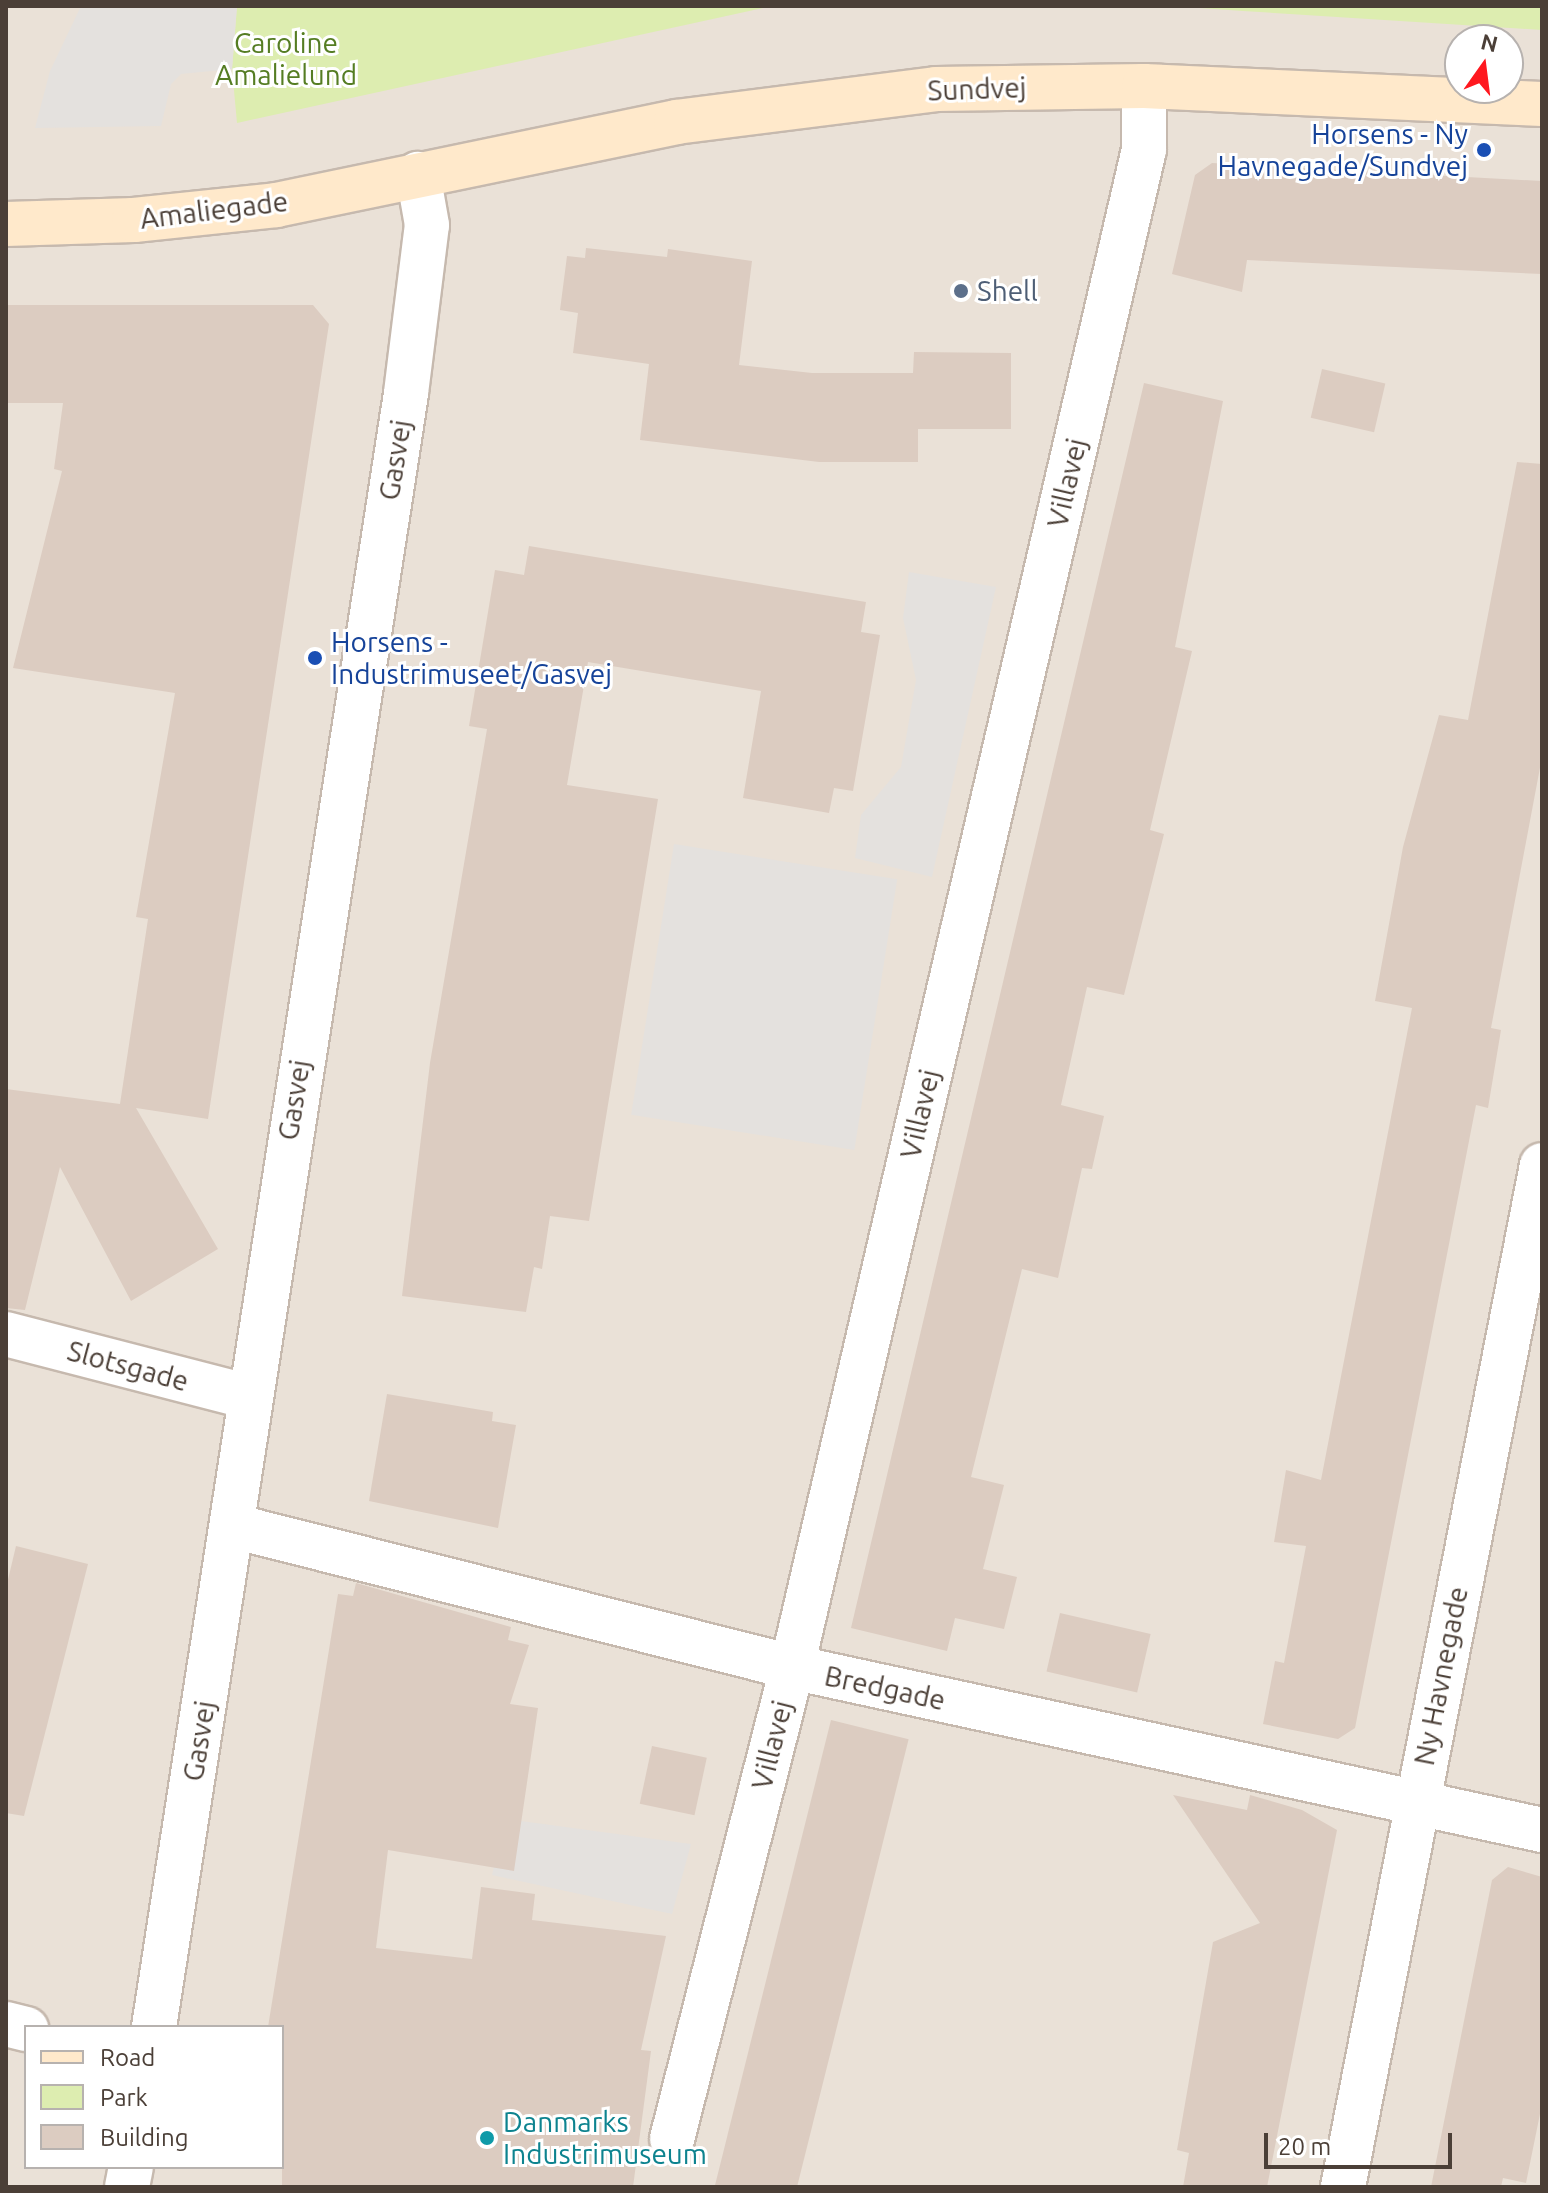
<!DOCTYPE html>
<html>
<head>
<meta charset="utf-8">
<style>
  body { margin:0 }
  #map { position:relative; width:1548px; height:2193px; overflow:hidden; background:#f6f0ea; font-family:Ubuntu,sans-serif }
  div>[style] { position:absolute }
  .residential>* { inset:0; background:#eae1d7 }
  .green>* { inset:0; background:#ddedb0 }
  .parking>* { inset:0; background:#e4e1de; transform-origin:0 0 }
  .building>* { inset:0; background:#dcccc1; transform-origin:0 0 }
  .roads { filter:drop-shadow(2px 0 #c6b9ae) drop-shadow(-2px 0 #c6b9ae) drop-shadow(0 2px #c6b9ae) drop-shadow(0 -2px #c6b9ae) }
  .street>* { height:44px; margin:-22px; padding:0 22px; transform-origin:22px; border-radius:22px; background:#fff }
  .secondary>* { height:44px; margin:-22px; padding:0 22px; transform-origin:22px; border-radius:22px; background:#ffe9cb }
  .dots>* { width:22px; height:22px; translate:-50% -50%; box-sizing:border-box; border:4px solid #fff; border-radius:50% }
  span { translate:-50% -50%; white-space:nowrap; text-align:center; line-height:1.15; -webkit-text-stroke:6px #fff; paint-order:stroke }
  .park-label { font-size:28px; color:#557d23 }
  .street-label { font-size:28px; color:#4b3f37 }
  .transit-label { font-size:28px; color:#164399 }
  .right { translate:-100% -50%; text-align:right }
  .left { translate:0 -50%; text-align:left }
  .service-label { font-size:28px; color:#4e5e75 }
  .culture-label { font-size:28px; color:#0d838f }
  .frame { position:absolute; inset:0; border:8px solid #4b3f37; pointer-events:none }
  .legend { position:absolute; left:24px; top:2025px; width:260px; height:144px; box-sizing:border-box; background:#fff; border:2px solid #b7b2af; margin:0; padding:10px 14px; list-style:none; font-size:24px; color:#4b3f37 }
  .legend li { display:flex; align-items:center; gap:16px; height:40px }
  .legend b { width:40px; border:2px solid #b7b2af }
  .north { position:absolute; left:1444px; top:24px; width:80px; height:80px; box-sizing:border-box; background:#fff; border:2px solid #b7b2af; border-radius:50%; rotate:14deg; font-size:22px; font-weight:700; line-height:32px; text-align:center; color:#4b3f37 }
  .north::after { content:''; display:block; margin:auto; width:28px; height:36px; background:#ff181f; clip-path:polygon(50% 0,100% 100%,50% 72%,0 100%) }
  .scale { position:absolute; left:1264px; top:2133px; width:188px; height:36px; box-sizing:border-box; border:4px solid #4b3f37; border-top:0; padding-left:10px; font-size:24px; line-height:28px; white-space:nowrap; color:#4b3f37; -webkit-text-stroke:6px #fff; paint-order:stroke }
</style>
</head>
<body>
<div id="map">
  <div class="residential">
    <i style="clip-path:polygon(evenodd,6px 6px,1542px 6px,1542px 2187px,6px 2187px,6px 6px,1460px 40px,1508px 40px,1508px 88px,1460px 88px,1460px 40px,6px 6px,26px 2027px,282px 2027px,282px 2167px,26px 2167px,26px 2027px)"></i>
  </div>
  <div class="green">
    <i style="clip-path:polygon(237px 6px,792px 6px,763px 8px,237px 123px,232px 69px)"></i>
    <i style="clip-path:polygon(1171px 6px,1542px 6px,1542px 30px,1243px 11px)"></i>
  </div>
  <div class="parking">
    <i style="clip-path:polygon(81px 6px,237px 6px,232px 69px,181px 74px,171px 84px,161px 126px,35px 128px,50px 71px)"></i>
    <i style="clip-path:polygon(909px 572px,996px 587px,932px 877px,855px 858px,861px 815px,901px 767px,916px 680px,903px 618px)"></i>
    <i style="left:674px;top:844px;width:226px;height:274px;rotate:9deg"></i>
    <i style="clip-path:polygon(506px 1819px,691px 1844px,672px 1914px,492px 1875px)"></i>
  </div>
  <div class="building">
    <i style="clip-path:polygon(1212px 163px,1542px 181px,1542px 274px,1247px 260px,1242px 292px,1172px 274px,1195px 175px)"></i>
    <i style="clip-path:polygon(586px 248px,667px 257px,668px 249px,752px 261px,739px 365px,812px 373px,913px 373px,914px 352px,1011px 353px,1011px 429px,918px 429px,918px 462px,819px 462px,640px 440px,649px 364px,573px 353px,578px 313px,560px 310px,567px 256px,585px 258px)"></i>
    <i style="clip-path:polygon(6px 305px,313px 305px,329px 324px,208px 1119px,136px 1108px,218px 1249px,131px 1301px,60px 1167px,25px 1310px,6px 1308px,6px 1089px,120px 1104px,148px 919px,136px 917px,175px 693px,13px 668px,62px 471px,54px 469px,63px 403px,6px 403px)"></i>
    <i style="left:1322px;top:369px;width:65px;height:50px;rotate:13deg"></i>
    <i style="clip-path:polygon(1144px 383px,1223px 401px,1175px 647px,1192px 651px,1150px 830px,1164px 834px,1124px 995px,1087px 987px,1061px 1105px,1104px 1116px,1092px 1169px,1082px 1168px,1058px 1278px,1022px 1269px,971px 1477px,1004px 1485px,983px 1569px,1017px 1577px,1004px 1629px,955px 1618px,947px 1651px,851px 1628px)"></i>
    <i style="clip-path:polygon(1517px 462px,1542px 464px,1542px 757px,1491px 1028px,1501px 1030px,1488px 1108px,1476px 1105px,1355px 1728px,1338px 1739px,1263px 1724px,1275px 1661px,1284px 1663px,1306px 1546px,1274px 1542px,1286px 1470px,1321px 1480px,1412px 1008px,1375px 1001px,1403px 847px,1439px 715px,1468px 720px)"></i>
    <i style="clip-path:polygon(529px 546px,866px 602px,861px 632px,880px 635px,853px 791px,834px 788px,829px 813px,743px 798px,761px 691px,588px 662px,567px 785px,658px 799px,589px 1221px,550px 1216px,542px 1269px,534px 1267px,526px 1312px,402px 1296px,430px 1063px,487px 729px,469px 726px,495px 570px,524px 575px)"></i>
    <i style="clip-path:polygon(387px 1394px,493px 1412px,492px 1421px,516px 1425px,498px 1528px,369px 1501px)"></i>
    <i style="clip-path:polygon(16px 1546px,88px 1564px,24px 1816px,6px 1813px,6px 1588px)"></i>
    <i style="clip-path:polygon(356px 1583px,511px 1627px,508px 1640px,529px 1645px,510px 1704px,538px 1708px,514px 1871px,388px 1850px,376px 1948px,472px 1959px,481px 1887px,535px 1894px,532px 1920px,666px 1936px,641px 2050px,651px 2051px,633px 2187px,282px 2187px,282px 2027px,268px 2027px,338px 1594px,353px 1596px)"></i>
    <i style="left:1060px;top:1613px;width:93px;height:60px;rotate:13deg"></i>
    <i style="left:831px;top:1720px;width:80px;height:481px;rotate:14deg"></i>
    <i style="left:652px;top:1746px;width:56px;height:59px;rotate:12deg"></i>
    <i style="clip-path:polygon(1173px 1795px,1247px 1810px,1250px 1795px,1302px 1810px,1337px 1830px,1267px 2187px,1183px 2187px,1189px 2153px,1177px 2150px,1213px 1942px,1260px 1923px)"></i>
    <i style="clip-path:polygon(1508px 1867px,1542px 1877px,1542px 2104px,1526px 2183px,1503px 2178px,1501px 2187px,1431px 2187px,1492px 1880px)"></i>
  </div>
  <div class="roads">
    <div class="street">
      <i style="left:6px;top:1334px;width:252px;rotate:14.5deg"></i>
      <i style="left:233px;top:1526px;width:577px;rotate:14.16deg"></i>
      <i style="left:792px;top:1667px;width:768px;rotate:12.26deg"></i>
      <i style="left:6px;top:2024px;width:21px;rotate:14deg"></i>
      <i style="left:154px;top:2027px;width:1653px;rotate:-81.23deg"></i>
      <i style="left:406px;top:393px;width:169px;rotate:-82.9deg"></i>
      <i style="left:427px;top:225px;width:52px;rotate:-100deg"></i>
      <i style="left:672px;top:2139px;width:487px;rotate:-75.7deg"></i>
      <i style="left:792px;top:1667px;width:1557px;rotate:-76.94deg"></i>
      <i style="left:1144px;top:150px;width:64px;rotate:-90deg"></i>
      <i style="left:127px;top:2187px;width:20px;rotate:-79deg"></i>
      <i style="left:1343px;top:2187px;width:1041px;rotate:-78.98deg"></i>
    </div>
    <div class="secondary">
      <i style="left:6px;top:224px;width:128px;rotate:-1.8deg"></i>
      <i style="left:134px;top:220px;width:143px;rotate:-6deg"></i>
      <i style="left:276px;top:205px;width:409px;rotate:-11.7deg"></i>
      <i style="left:676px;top:122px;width:262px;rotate:-7.2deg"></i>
      <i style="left:936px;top:89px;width:208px;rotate:-0.8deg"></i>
      <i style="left:1144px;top:86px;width:398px;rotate:2.6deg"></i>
    </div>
  </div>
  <div class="dots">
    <i style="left:1484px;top:150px;background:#1a4fb4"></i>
    <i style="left:961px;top:291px;background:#5c6f8a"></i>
    <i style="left:315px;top:658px;background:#1a4fb4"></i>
    <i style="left:487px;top:2138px;background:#0f9aa8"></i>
  </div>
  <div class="park-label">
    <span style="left:286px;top:59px">Caroline<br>Amalielund</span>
  </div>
  <div class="street-label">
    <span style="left:977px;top:89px;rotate:-2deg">Sundvej</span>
    <span style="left:214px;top:210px;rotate:-7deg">Amaliegade</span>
    <span style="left:395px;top:460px;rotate:-81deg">Gasvej</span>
    <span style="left:1067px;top:483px;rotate:-77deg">Villavej</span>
    <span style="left:294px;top:1100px;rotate:-81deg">Gasvej</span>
    <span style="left:920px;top:1114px;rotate:-77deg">Villavej</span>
    <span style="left:128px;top:1366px;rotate:15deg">Slotsgade</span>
    <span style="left:1441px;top:1676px;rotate:-79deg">Ny Havnegade</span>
    <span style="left:885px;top:1688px;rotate:12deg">Bredgade</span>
    <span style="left:199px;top:1741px;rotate:-81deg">Gasvej</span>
    <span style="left:772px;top:1745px;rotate:-76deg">Villavej</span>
  </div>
  <div class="transit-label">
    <span class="right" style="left:1468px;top:150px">Horsens - Ny<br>Havnegade/Sundvej</span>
    <span class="left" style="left:331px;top:658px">Horsens -<br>Industrimuseet/Gasvej</span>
  </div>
  <div class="service-label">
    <span class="left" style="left:977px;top:291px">Shell</span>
  </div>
  <div class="culture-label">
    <span class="left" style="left:503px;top:2138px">Danmarks<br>Industrimuseum</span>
  </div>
  <div class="frame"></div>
  <ul class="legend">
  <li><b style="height:10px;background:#ffe9cb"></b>Road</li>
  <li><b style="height:22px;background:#ddedb0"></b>Park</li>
  <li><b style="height:22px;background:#dcccc1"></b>Building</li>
  </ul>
  <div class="north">N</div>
  <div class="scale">20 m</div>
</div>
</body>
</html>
